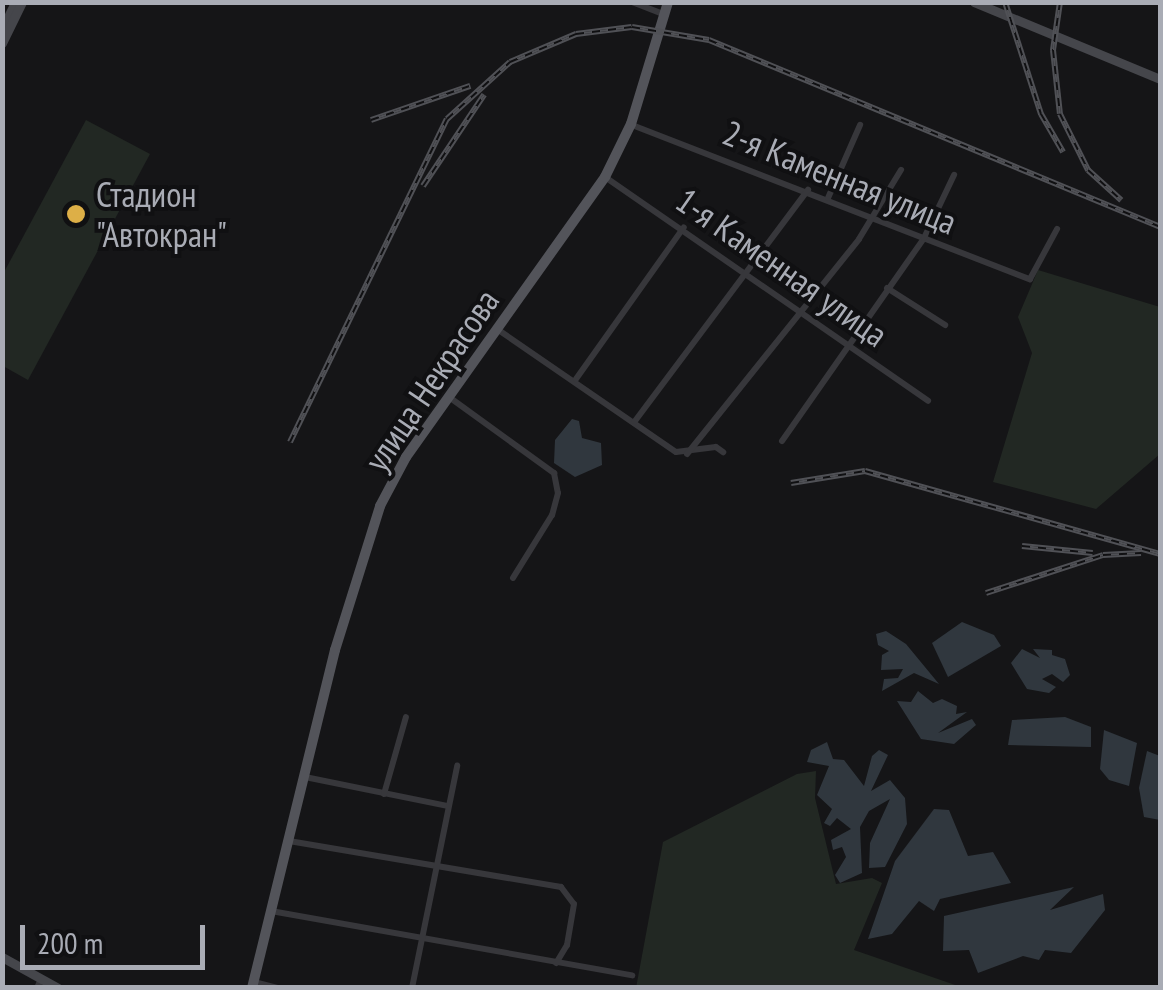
<!DOCTYPE html>
<html>
<head>
<meta charset="utf-8">
<style>
  body { margin:0 }
  #map { position:relative; width:1163px; height:990px; overflow:hidden; background:#151517; font-family:"PT Sans Narrow",sans-serif }
  div>[style] { position:absolute }
  .green>* { inset:0; background:#222823 }
  .water>* { inset:0; background:#30373e }
  .street>* { height:6px; margin:-3px; padding:0 3px; transform-origin:3px; border-radius:3px; background:#37373b }
  .secondary>* { height:9px; margin:-4.5px; padding:0 4.5px; transform-origin:4.5px; border-radius:4.5px; background:#45464b }
  .primary>* { height:10px; margin:-5px; padding:0 5px; transform-origin:5px; border-radius:5px; background:#53545a }
  .rail>* { height:6px; margin-top:-3px; transform-origin:0; background:repeating-linear-gradient(90deg,#101012 0 8px,#505156 0 16px); box-sizing:border-box; border-block:2px solid #505156 }
  .dots>* { width:28px; height:28px; translate:-50% -50%; box-sizing:border-box; border:5px solid #101012; border-radius:50% }
  span { translate:-50% -50%; white-space:nowrap; text-align:center; line-height:1.15; -webkit-text-stroke:8px #101012; paint-order:stroke }
  .street-label { font-size:35px; color:#a9acb5 }
  .poi-label { font-size:35px; color:#a9acb5 }
  .left { translate:0 -50%; text-align:left }
  .frame { position:absolute; inset:0; border:5px solid #a9acb5; pointer-events:none }
  .scale { position:absolute; left:20px; top:925px; width:185px; height:45px; box-sizing:border-box; border:5px solid #a9acb5; border-top:0; padding-left:12px; font-size:30px; line-height:35px; white-space:nowrap; color:#a9acb5; -webkit-text-stroke:8px #101012; paint-order:stroke }
</style>
</head>
<body>
<div id="map">
  <div class="green">
    <i style="clip-path:polygon(86px 120px,150px 154px,28px 380px,3px 366px,3px 274px)"></i>
    <i style="clip-path:polygon(1038px 270px,1160px 307px,1160px 454px,1096px 509px,993px 482px,1032px 353px,1018px 317px)"></i>
    <i style="clip-path:polygon(816px 771px,815px 798px,836px 884px,872px 878px,882px 883px,854px 950px,961px 987px,636px 988px,663px 842px,797px 774px)"></i>
  </div>
  <div class="water">
    <i style="clip-path:polygon(572px 419px,579px 421px,582px 438px,601px 443px,602px 465px,575px 477px,554px 463px,555px 440px)"></i>
    <i style="clip-path:polygon(962px 622px,994px 635px,1001px 646px,948px 677px,932px 643px)"></i>
    <i style="clip-path:polygon(886px 631px,906px 644px,939px 684px,914px 673px,882px 691px,884px 679px,898px 678px,903px 669px,881px 670px,882px 655px,889px 651px,878px 645px,876px 634px)"></i>
    <i style="clip-path:polygon(1022px 649px,1040px 658px,1033px 649px,1052px 650px,1052px 655px,1065px 659px,1070px 675px,1063px 682px,1052px 674px,1042px 679px,1056px 687px,1049px 693px,1027px 689px,1011px 663px)"></i>
    <i style="clip-path:polygon(918px 691px,933px 703px,942px 699px,957px 706px,956px 714px,967px 712px,938px 733px,972px 719px,976px 725px,954px 744px,921px 739px,897px 701px,911px 702px)"></i>
    <i style="clip-path:polygon(1065px 717px,1091px 727px,1091px 747px,1008px 745px,1012px 720px)"></i>
    <i style="clip-path:polygon(1104px 730px,1137px 743px,1129px 786px,1109px 780px,1100px 769px)"></i>
    <i style="clip-path:polygon(827px 742px,833px 759px,844px 760px,864px 786px,872px 756px,879px 750px,888px 755px,871px 791px,890px 780px,905px 798px,907px 824px,885px 867px,869px 868px,870px 843px,890px 799px,869px 811px,860px 827px,862px 873px,840px 883px,835px 875px,846px 857px,842px 847px,833px 850px,831px 840px,851px 829px,837px 818px,830px 826px,824px 823px,832px 809px,817px 795px,829px 766px,807px 762px,811px 750px)"></i>
    <i style="clip-path:polygon(1147px 751px,1160px 756px,1160px 820px,1144px 817px,1139px 788px)"></i>
    <i style="clip-path:polygon(934px 809px,949px 810px,968px 856px,993px 852px,1011px 883px,940px 899px,934px 911px,919px 901px,892px 934px,868px 939px,895px 861px)"></i>
    <i style="clip-path:polygon(1074px 887px,1050px 910px,1103px 894px,1105px 910px,1071px 953px,1045px 950px,1039px 960px,1023px 956px,978px 973px,969px 950px,943px 951px,944px 916px)"></i>
  </div>
  <div class="street">
    <i style="left:632px;top:2px;width:33px;rotate:21deg"></i>
    <i style="left:632px;top:125px;width:427px;rotate:21.2deg"></i>
    <i style="left:1030px;top:279px;width:57px;rotate:-61.6deg"></i>
    <i style="left:605px;top:177px;width:393px;rotate:34.7deg"></i>
    <i style="left:828px;top:198px;width:80px;rotate:-66.3deg"></i>
    <i style="left:887px;top:288px;width:69px;rotate:32.5deg"></i>
    <i style="left:497px;top:329px;width:217px;rotate:34.5deg"></i>
    <i style="left:676px;top:452px;width:40px;rotate:-7.1deg"></i>
    <i style="left:716px;top:447px;width:9px;rotate:36deg"></i>
    <i style="left:576px;top:379px;width:186px;rotate:-54.6deg"></i>
    <i style="left:449px;top:397px;width:130px;rotate:35.9deg"></i>
    <i style="left:554px;top:473px;width:20px;rotate:79deg"></i>
    <i style="left:558px;top:493px;width:23px;rotate:105deg"></i>
    <i style="left:552px;top:515px;width:74px;rotate:121.8deg"></i>
    <i style="left:635px;top:421px;width:289px;rotate:-53.2deg"></i>
    <i style="left:782px;top:441px;width:248px;rotate:-55deg"></i>
    <i style="left:924px;top:238px;width:70px;rotate:-64.5deg"></i>
    <i style="left:687px;top:454px;width:275px;rotate:-51.3deg"></i>
    <i style="left:859px;top:239px;width:81px;rotate:-58.7deg"></i>
    <i style="left:305px;top:777px;width:145px;rotate:11.5deg"></i>
    <i style="left:384px;top:794px;width:80px;rotate:-74.1deg"></i>
    <i style="left:289px;top:841px;width:276px;rotate:9.6deg"></i>
    <i style="left:561px;top:887px;width:21px;rotate:53deg"></i>
    <i style="left:574px;top:904px;width:42px;rotate:99.7deg"></i>
    <i style="left:567px;top:945px;width:21px;rotate:121deg"></i>
    <i style="left:271px;top:911px;width:367px;rotate:10.1deg"></i>
    <i style="left:254px;top:982px;width:25px;rotate:14deg"></i>
    <i style="left:37px;top:988px;width:10px;rotate:-66deg"></i>
    <i style="left:412px;top:988px;width:227px;rotate:-78.5deg"></i>
  </div>
  <div class="secondary">
    <i style="left:974px;top:2px;width:201px;rotate:22.5deg"></i>
    <i style="left:2px;top:29px;width:30px;rotate:-64deg"></i>
    <i style="left:2px;top:43px;width:46px;rotate:-64deg"></i>
    <i style="left:2px;top:957px;width:64px;rotate:29deg"></i>
  </div>
  <div class="primary">
    <i style="left:252px;top:988px;width:348px;rotate:-76.2deg"></i>
    <i style="left:335px;top:650px;width:151px;rotate:-72.6deg"></i>
    <i style="left:380px;top:506px;width:55px;rotate:-62deg"></i>
    <i style="left:406px;top:457px;width:344px;rotate:-54.6deg"></i>
    <i style="left:605px;top:177px;width:59px;rotate:-63.9deg"></i>
    <i style="left:631px;top:124px;width:127px;rotate:-73.1deg"></i>
  </div>
  <div class="rail">
    <i style="left:1005px;top:2px;width:118px;rotate:72.2deg"></i>
    <i style="left:1041px;top:114px;width:44px;rotate:59.9deg"></i>
    <i style="left:1060px;top:2px;width:49px;rotate:98.3deg"></i>
    <i style="left:1053px;top:50px;width:64px;rotate:83.8deg"></i>
    <i style="left:1060px;top:114px;width:63px;rotate:63.4deg"></i>
    <i style="left:1088px;top:170px;width:45px;rotate:42.3deg"></i>
    <i style="left:371px;top:120px;width:105px;rotate:-19deg"></i>
    <i style="left:423px;top:186px;width:110px;rotate:-56.2deg"></i>
    <i style="left:290px;top:442px;width:359px;rotate:-64.1deg"></i>
    <i style="left:447px;top:119px;width:85px;rotate:-42.1deg"></i>
    <i style="left:510px;top:62px;width:72px;rotate:-23deg"></i>
    <i style="left:576px;top:34px;width:56px;rotate:-7.1deg"></i>
    <i style="left:632px;top:27px;width:78px;rotate:9.6deg"></i>
    <i style="left:709px;top:40px;width:488px;rotate:22.5deg"></i>
    <i style="left:791px;top:483px;width:75px;rotate:-9.2deg"></i>
    <i style="left:865px;top:471px;width:306px;rotate:15.7deg"></i>
    <i style="left:1022px;top:546px;width:71px;rotate:5.6deg"></i>
    <i style="left:986px;top:593px;width:123px;rotate:-18deg"></i>
    <i style="left:1103px;top:555px;width:38px;rotate:-3deg"></i>
  </div>
  <div class="dots">
    <i style="left:76px;top:214px;background:#ddaf47"></i>
  </div>
  <div class="street-label">
    <span style="left:840px;top:177px;rotate:22deg">2-я Каменная улица</span>
    <span style="left:782px;top:267px;rotate:35deg">1-я Каменная улица</span>
    <span style="left:431px;top:380px;rotate:-56deg">улица Некрасова</span>
  </div>
  <div class="poi-label">
    <span class="left" style="left:96px;top:214px">Стадион<br>"Автокран"</span>
  </div>
  <div class="frame"></div>
  <div class="scale">200 m</div>
</div>
</body>
</html>
